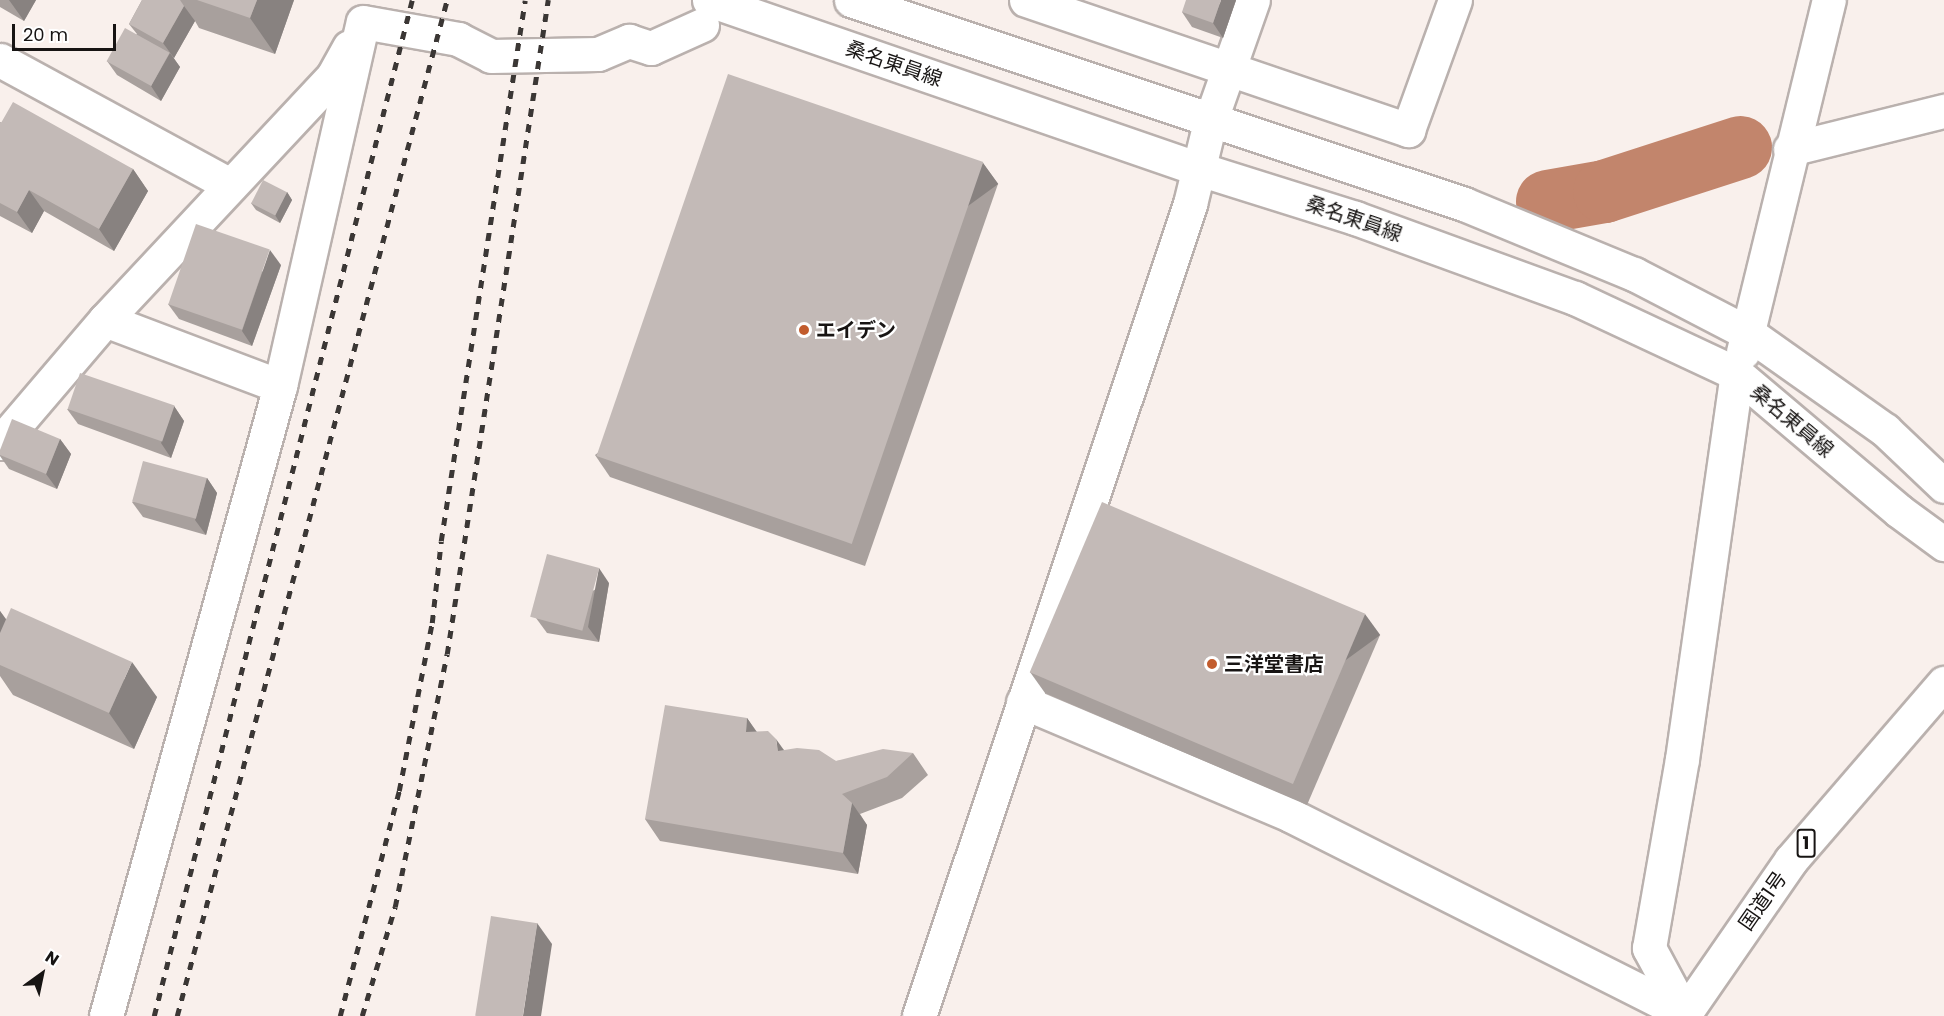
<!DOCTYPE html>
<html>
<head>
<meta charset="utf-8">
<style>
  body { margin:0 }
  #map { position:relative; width:1944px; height:1016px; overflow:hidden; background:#f9f0ec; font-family:Poppins,"Noto Sans JP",sans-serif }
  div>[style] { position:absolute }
  .river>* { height:63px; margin:-31.5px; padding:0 31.5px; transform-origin:31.5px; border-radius:31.5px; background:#c2856c }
  .roads { filter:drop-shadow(2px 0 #bab1ae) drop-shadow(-2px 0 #bab1ae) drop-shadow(0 2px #bab1ae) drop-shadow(0 -2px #bab1ae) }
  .street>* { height:33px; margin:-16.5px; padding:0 16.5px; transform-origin:16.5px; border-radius:16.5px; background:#fff }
  .secondary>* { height:33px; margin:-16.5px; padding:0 16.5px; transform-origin:16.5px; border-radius:16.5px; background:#fff }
  .highway>* { height:33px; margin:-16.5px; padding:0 16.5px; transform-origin:16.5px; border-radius:16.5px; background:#fff }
  .rail>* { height:4.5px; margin-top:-2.25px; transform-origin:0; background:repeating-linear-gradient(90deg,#3b3735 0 8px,transparent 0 16px) }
  .wall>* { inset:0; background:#a8a09d }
  .shaded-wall>* { inset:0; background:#888280; transform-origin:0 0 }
  .building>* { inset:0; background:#c3bab7; transform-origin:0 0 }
  .dots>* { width:16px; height:16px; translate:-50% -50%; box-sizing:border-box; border:3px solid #fff; border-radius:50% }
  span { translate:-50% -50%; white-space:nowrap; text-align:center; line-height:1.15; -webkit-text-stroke:4.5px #fff; paint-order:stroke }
  .shield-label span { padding:2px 4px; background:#fff; border:2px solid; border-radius:4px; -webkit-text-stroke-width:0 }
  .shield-label { font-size:18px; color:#171413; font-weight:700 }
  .street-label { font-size:20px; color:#171413 }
  .poi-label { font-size:20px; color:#171413; font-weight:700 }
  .left { translate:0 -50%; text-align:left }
  .north { position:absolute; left:12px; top:944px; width:60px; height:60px; -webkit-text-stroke:4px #fff; paint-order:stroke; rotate:33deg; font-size:16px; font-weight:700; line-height:24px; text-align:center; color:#171413 }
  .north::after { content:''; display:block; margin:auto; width:21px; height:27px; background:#171413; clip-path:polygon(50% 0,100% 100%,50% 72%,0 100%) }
  .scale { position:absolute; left:12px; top:24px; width:104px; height:27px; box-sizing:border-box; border:3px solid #171413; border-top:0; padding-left:8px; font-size:18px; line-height:21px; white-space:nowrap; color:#171413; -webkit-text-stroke:4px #fff; paint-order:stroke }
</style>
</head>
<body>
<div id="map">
  <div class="river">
    <i style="left:1547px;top:201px;width:58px;rotate:-10deg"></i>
    <i style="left:1604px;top:191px;width:143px;rotate:-17.9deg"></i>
  </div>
  <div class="roads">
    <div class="street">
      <i style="left:1026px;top:0;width:404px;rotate:18.8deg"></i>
      <i style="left:1408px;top:130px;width:138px;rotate:-70.1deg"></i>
      <i style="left:0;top:60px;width:262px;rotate:28.5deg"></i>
      <i style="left:1790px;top:149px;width:159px;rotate:-13.9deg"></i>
      <i style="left:105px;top:320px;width:187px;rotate:20.7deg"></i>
      <i style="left:0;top:443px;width:162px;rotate:-49.5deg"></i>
      <i style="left:105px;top:320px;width:334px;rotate:-46.9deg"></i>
      <i style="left:333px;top:76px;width:33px;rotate:-61deg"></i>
      <i style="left:1023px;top:702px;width:290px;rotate:22.9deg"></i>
      <i style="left:1290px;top:815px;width:441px;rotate:26.7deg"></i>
      <i style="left:1684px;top:1013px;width:74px;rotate:-118.3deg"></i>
      <i style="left:1649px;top:948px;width:192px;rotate:-80.1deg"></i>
      <i style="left:1682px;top:759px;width:389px;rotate:-81.9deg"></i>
      <i style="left:106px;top:1016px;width:654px;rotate:-74.56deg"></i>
      <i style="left:280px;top:386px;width:373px;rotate:-77.2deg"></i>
      <i style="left:363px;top:22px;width:97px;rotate:10.1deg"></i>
      <i style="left:458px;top:39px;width:37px;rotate:27deg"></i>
      <i style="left:491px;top:56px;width:107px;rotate:-1.1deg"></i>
      <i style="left:598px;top:54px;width:34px;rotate:-23deg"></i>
      <i style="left:629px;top:41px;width:23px;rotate:18deg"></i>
      <i style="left:651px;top:48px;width:56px;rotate:-24.3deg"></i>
      <i style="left:919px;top:1016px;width:856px;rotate:-71.54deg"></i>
      <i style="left:1190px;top:204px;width:84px;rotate:-76.3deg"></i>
      <i style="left:1210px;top:122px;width:129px;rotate:-70.6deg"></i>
    </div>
    <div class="secondary">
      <i style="left:709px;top:0;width:518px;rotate:19.03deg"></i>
      <i style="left:1199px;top:169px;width:164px;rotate:17.4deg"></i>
      <i style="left:1355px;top:218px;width:234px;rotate:20deg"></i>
      <i style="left:1575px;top:298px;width:179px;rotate:25.1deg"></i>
      <i style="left:1737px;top:374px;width:212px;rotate:40.2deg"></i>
      <i style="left:1899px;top:511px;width:56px;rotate:36.3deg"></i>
      <i style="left:851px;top:0;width:646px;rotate:18.41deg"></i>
      <i style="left:1464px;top:204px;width:184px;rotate:22.4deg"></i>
      <i style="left:1634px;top:274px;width:128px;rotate:27.4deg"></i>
      <i style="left:1748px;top:333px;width:168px;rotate:35.3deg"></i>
      <i style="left:1885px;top:430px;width:81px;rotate:43.5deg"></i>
      <i style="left:1743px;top:352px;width:362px;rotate:-76.3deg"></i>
    </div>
    <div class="highway">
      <i style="left:1683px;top:1016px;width:190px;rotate:-55.3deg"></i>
      <i style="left:1791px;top:860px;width:234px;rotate:-49.2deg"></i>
    </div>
  </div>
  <div class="rail">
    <i style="left:154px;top:1016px;width:1048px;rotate:-75.75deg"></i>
    <i style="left:177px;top:1016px;width:1051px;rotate:-75.12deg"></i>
    <i style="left:340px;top:1016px;width:233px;rotate:-75.3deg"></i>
    <i style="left:399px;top:791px;width:171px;rotate:-78.9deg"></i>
    <i style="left:432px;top:623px;width:82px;rotate:-83.7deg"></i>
    <i style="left:441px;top:541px;width:547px;rotate:-81.17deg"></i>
    <i style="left:362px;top:1016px;width:114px;rotate:-73.2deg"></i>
    <i style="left:395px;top:907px;width:258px;rotate:-78.4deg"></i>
    <i style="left:447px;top:654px;width:662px;rotate:-81.22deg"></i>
  </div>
  <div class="wall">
    <i style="clip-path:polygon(0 0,36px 0,24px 21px,0 7px)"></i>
    <i style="clip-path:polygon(142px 0,294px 0,275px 54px,199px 28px,195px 21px,174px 58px,173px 57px,180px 67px,161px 101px,117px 75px,107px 61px,137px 34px,129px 24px)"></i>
    <i style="clip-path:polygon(1236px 0,1223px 38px,1192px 27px,1182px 12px)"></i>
    <i style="clip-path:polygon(0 122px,133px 169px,148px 191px,114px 251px,44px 211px,32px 233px,0 216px)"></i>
    <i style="clip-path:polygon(983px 163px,998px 184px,865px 566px,610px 477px,595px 455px)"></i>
    <i style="clip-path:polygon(287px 192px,292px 200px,280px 223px,256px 210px,251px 203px)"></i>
    <i style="clip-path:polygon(281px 265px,252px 346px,179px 319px,168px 304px)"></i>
    <i style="clip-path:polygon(174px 406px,184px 421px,171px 458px,78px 424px,67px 409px)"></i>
    <i style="clip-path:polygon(60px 439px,71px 454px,57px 489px,9px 469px,0 456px,0 450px)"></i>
    <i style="clip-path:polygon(207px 478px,217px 493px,206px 535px,143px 517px,132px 502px)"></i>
    <i style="clip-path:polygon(609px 583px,599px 642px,547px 633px,536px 618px)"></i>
    <i style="clip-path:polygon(0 611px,6px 619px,157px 697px,134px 749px,13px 695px,0 676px)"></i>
    <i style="clip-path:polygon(1380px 635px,1307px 805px,1045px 693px,1030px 672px)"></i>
    <i style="clip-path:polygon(747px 718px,757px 732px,784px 750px,836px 761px,913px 753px,928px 775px,902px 798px,860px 814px,867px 825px,858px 874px,660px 841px,645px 819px)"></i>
  </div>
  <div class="shaded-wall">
    <i style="clip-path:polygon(9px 0,36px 0,24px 21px)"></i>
    <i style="clip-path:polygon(257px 0,294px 0,275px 54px,250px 18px)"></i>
    <i style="clip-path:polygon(1221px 0,1236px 0,1223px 38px,1213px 23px)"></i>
    <i style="clip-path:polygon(184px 6px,195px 21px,174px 58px,163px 43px)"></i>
    <i style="clip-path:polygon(170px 53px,180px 67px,161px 101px,151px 86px)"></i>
    <i style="left:983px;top:163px;width:26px;height:404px;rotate:54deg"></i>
    <i style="clip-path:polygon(133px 169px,148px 191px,114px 251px,99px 229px)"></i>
    <i style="clip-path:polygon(29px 190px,44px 211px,32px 233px,17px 212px)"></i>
    <i style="clip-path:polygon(287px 192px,292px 200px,280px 223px,275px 215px)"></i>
    <i style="clip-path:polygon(270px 250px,281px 265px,252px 346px,242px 331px)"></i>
    <i style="clip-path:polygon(174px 406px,184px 421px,171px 458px,161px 443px)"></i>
    <i style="clip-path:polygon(60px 439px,71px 454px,57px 489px,46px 474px)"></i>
    <i style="clip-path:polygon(207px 478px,217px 493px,206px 535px,195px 520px)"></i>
    <i style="clip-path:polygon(599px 568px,609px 583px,599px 642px,588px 627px)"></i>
    <i style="clip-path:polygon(0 611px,14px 631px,0 664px)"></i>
    <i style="left:1365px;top:614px;width:26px;height:185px;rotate:54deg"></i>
    <i style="clip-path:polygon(132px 662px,157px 697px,134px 749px,109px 713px)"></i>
    <i style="clip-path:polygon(747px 718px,762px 740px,746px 732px)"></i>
    <i style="clip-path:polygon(776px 739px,791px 760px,778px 751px)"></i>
    <i style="clip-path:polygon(852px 803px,867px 825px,858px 874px,843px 853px)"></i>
    <i style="clip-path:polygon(537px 923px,552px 944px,541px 1016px,523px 1016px)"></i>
  </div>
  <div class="building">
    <i style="clip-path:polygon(142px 0,180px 0,184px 6px,163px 43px,129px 24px)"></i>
    <i style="clip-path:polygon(197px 0,257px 0,250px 18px)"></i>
    <i style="clip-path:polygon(1186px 0,1221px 0,1213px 23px,1182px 12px)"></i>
    <i style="left:125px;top:28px;width:51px;height:38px;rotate:29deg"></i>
    <i style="left:728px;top:74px;width:270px;height:404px;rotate:19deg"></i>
    <i style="clip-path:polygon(13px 102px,133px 169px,99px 229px,29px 190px,17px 212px,0 203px,0 122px,1px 123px)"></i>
    <i style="left:263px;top:180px;width:27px;height:26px;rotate:27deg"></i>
    <i style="left:196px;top:224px;width:78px;height:85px;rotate:19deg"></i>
    <i style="left:80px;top:373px;width:100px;height:38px;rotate:19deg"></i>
    <i style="clip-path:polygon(12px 419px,60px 439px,46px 474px,0 455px,0 450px)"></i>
    <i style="left:143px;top:461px;width:66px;height:42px;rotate:15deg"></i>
    <i style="left:1102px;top:502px;width:286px;height:185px;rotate:23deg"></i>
    <i style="left:547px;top:554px;width:54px;height:65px;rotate:15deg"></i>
    <i style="clip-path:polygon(11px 608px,132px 662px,109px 713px,0 665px,0 633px)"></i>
    <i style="clip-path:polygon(665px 705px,747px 718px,746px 732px,768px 731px,776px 739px,778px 751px,797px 748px,819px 750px,836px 761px,883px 749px,913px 753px,887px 777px,842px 794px,852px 803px,843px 853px,645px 819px)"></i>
    <i style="left:491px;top:916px;width:47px;height:101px;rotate:9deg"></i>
  </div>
  <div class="dots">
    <i style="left:804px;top:330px;background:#c25c2d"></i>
    <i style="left:1212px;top:664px;background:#c25c2d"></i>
  </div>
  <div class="shield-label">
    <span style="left:1806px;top:843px">1</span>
  </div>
  <div class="street-label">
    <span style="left:894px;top:64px;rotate:19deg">桑名東員線</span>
    <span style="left:1354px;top:219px;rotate:19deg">桑名東員線</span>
    <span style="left:1792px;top:421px;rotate:40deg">桑名東員線</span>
    <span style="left:1763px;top:901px;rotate:-55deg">国道1号</span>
  </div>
  <div class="poi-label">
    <span class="left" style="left:816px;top:330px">エイデン</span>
    <span class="left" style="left:1224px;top:664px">三洋堂書店</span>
  </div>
  <div class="north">N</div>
  <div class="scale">20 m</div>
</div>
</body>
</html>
